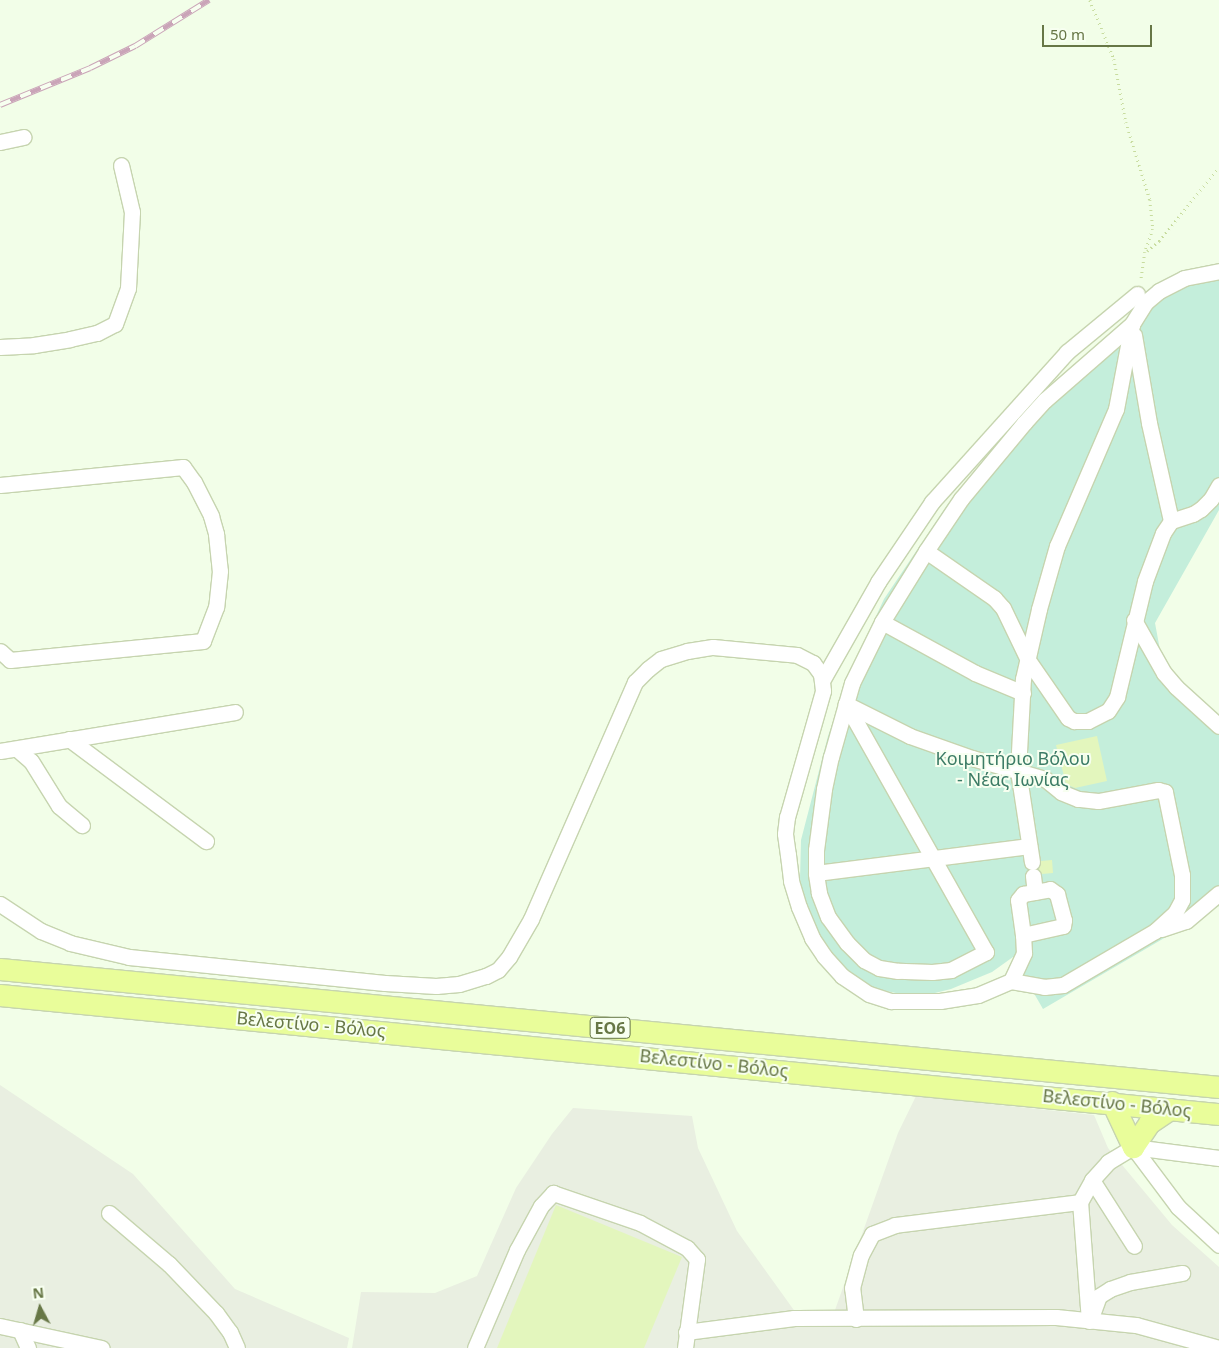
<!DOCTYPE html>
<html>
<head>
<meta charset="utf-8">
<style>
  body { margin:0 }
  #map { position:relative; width:1219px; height:1348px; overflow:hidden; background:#f2fee8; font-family:"Noto Sans",sans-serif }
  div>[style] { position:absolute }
  .industrial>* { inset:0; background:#e9efe1 }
  .green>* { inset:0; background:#c4eedb }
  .building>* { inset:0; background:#e3f6bd }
  .path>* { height:2.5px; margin-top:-1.25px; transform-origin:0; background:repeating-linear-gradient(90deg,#c8dc9f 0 1px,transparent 0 5px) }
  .roads { filter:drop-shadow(1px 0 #c6d4af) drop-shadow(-1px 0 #c6d4af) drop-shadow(0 1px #c6d4af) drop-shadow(0 -1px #c6d4af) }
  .minor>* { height:15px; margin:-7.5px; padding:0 7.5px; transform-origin:7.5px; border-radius:7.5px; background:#fff }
  .highway>* { height:21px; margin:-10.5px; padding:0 10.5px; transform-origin:10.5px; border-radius:10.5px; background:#e9fd9a }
  .rail>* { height:5.5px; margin-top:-2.75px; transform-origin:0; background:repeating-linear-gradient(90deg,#f7fff0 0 11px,#caa4b8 0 22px); box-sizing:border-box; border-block:1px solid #caa4b8 }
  span { translate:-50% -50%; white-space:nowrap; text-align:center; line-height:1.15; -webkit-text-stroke:4px #f7fff0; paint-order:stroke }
  .shield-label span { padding:1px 4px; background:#f7fff0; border:1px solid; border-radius:4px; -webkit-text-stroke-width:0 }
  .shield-label { font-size:16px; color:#677746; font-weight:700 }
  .park-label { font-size:18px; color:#3c7c66 }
  .street-label { font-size:18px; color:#677746 }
  .north { position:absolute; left:15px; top:1283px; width:50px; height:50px; -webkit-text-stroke:4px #f7fff0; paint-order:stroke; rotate:354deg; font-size:14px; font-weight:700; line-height:20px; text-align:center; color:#677746 }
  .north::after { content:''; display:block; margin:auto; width:18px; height:22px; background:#677746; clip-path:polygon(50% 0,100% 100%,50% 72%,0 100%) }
  .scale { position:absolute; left:1042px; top:25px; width:110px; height:22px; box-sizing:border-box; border:2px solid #677746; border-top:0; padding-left:6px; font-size:15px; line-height:18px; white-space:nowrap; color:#677746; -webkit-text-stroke:4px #f7fff0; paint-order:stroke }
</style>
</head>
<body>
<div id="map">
  <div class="industrial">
    <i style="clip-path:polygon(0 1085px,133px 1174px,235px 1289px,349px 1338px,347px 1348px,0 1348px)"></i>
    <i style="clip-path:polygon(916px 1096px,1094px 1115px,1108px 1148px,1172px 1225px,1219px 1267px,1219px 1348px,352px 1348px,361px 1292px,435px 1293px,477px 1276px,516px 1188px,552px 1134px,573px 1108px,692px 1116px,698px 1148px,737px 1231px,796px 1313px,835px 1310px,898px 1133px)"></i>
  </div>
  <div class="green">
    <i style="clip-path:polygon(1219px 267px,1219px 510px,1155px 623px,1160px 650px,1174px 675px,1219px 720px,1219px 906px,1043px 1009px,1013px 957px,992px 972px,951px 989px,927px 995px,901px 994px,871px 988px,842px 965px,821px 937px,805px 910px,800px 879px,801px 840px,828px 736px,852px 668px,884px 599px,948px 504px,1022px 417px,1120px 331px,1141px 300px)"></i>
  </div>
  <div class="building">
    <i style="clip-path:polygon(1097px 736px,1107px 781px,1075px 788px,1066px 784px,1056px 745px)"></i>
    <i style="clip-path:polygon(1052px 860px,1053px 873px,1042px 874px,1038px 869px,1041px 861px)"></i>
    <i style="clip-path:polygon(556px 1205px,682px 1257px,644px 1348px,497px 1348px)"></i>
  </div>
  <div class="path">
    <i style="left:1090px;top:0;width:64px;rotate:67.9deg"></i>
    <i style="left:1114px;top:59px;width:64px;rotate:79.2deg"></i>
    <i style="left:1126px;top:122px;width:82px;rotate:72.9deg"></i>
    <i style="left:1150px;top:200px;width:29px;rotate:84deg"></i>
    <i style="left:1153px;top:229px;width:24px;rotate:109deg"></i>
    <i style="left:1145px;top:252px;width:28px;rotate:98deg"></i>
    <i style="left:1147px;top:251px;width:16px;rotate:-40deg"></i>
    <i style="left:1159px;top:241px;width:95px;rotate:-51deg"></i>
  </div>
  <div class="roads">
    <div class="minor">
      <i style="left:0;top:142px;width:24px;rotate:-12deg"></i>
      <i style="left:1134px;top:335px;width:89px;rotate:80.3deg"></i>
      <i style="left:1149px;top:423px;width:100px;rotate:77.3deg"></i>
      <i style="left:0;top:347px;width:34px;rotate:-3deg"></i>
      <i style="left:34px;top:345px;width:36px;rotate:-9deg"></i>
      <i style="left:70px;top:339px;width:28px;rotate:-13deg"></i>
      <i style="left:97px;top:333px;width:20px;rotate:-27deg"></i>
      <i style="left:115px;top:324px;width:38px;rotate:-70deg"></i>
      <i style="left:128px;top:288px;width:76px;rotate:-87deg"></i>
      <i style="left:132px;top:212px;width:48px;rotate:-103.2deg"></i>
      <i style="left:0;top:485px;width:184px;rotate:-5.6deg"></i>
      <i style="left:183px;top:467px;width:19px;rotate:54deg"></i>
      <i style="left:194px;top:482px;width:38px;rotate:63deg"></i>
      <i style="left:211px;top:516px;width:19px;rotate:74deg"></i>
      <i style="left:216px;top:534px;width:37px;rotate:84deg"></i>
      <i style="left:220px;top:571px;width:36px;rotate:96deg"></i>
      <i style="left:216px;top:607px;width:36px;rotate:111deg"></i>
      <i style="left:203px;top:641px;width:194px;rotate:174.4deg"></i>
      <i style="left:10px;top:660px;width:13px;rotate:-138deg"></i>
      <i style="left:926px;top:551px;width:83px;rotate:34.7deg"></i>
      <i style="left:994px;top:598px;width:13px;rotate:48deg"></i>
      <i style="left:1003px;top:608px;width:58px;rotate:64.3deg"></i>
      <i style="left:1028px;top:660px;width:70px;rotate:55.4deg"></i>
      <i style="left:1068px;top:718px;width:7px;rotate:27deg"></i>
      <i style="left:1074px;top:721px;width:14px"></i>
      <i style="left:1088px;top:721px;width:22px;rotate:-27deg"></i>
      <i style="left:1108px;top:711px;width:17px;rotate:-57deg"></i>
      <i style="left:1117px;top:697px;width:119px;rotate:-76.4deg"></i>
      <i style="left:1145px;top:581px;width:51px;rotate:-69.4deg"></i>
      <i style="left:1163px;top:533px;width:14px;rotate:-56deg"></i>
      <i style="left:1171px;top:521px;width:23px;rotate:-18deg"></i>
      <i style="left:1193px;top:514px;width:9px;rotate:-32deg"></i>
      <i style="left:1201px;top:509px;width:14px;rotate:-45deg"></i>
      <i style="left:1211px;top:499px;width:16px;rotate:-60deg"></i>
      <i style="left:1134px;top:620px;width:61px;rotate:60.5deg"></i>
      <i style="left:1164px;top:673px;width:18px;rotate:49deg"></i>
      <i style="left:1176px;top:687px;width:58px;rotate:42.2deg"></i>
      <i style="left:882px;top:622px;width:106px;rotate:28.7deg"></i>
      <i style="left:975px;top:673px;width:52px;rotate:22.6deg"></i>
      <i style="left:823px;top:679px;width:112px;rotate:-60.4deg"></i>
      <i style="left:878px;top:582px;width:97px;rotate:-56deg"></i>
      <i style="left:932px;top:502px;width:202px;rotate:-48deg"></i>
      <i style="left:1067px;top:352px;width:91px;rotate:-39.6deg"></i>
      <i style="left:846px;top:704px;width:285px;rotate:60.6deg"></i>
      <i style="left:986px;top:952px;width:39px;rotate:153deg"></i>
      <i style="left:951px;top:970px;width:19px;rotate:174deg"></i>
      <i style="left:932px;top:972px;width:34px;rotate:-178deg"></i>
      <i style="left:898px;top:971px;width:19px;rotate:-171deg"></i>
      <i style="left:879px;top:968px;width:17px;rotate:-152deg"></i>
      <i style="left:864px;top:960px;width:24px;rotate:-135deg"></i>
      <i style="left:847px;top:943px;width:32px;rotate:-126deg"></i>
      <i style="left:828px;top:917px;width:26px;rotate:-111deg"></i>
      <i style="left:819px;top:893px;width:20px;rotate:-99deg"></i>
      <i style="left:816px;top:873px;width:23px;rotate:-90deg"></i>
      <i style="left:816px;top:850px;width:62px;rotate:-82.5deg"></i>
      <i style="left:824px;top:789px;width:33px;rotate:-78deg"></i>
      <i style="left:831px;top:757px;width:55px;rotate:-74.2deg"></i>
      <i style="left:846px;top:704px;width:22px;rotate:-74deg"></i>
      <i style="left:852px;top:683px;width:68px;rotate:-63.8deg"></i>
      <i style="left:882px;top:622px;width:84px;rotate:-58.2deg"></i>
      <i style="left:926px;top:551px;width:63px;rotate:-56.1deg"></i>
      <i style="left:961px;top:499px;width:99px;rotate:-50.3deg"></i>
      <i style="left:1024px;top:423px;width:31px;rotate:-48deg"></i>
      <i style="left:1045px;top:400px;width:116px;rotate:-41.1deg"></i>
      <i style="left:1132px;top:324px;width:26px;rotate:-58deg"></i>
      <i style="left:1146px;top:302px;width:17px;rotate:-40deg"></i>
      <i style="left:1159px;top:291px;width:28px;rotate:-27deg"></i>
      <i style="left:1184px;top:278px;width:36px;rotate:-11deg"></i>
      <i style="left:69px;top:739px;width:171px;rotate:36.7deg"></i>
      <i style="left:17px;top:749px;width:18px;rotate:41deg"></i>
      <i style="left:31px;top:761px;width:53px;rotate:58.1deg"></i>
      <i style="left:59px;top:806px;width:30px;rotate:40deg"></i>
      <i style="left:0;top:751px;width:238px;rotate:-9.4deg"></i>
      <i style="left:1032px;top:862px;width:93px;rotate:-98.7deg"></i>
      <i style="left:1018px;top:770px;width:91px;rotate:-86.9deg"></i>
      <i style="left:1023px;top:679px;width:72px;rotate:-77.1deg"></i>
      <i style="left:1039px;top:609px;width:66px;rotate:-74.1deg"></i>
      <i style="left:1057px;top:546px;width:149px;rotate:-66.7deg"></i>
      <i style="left:1116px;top:409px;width:86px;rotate:-79.3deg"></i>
      <i style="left:816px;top:873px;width:215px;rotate:-7.2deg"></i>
      <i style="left:1033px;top:876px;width:16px;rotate:83deg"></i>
      <i style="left:1050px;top:889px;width:9px;rotate:36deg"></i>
      <i style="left:1057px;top:894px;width:27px;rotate:75deg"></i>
      <i style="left:1064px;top:920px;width:6px;rotate:99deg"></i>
      <i style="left:1063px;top:926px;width:41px;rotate:167.3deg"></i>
      <i style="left:1023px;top:935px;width:35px;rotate:-98deg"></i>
      <i style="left:1018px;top:900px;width:8px;rotate:-50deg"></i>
      <i style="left:1023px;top:894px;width:27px;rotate:-10deg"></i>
      <i style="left:0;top:904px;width:49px;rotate:33.4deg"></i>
      <i style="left:41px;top:931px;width:31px;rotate:22deg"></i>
      <i style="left:70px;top:943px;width:61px;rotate:13.3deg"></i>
      <i style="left:129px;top:957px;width:257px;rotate:5.8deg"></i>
      <i style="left:385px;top:983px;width:51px;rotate:3.4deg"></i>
      <i style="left:436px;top:986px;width:23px;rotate:-5deg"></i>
      <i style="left:459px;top:984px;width:28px;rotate:-17deg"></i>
      <i style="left:486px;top:976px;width:13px;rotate:-27deg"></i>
      <i style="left:498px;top:970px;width:17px;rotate:-50deg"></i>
      <i style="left:509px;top:957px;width:44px;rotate:-59.9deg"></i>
      <i style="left:531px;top:919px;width:259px;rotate:-66.3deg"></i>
      <i style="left:635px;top:682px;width:18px;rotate:-45deg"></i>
      <i style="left:648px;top:669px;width:16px;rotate:-38deg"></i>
      <i style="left:661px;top:659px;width:27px;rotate:-17deg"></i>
      <i style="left:687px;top:651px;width:26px;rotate:-9deg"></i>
      <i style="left:713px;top:647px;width:84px;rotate:5.4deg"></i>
      <i style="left:797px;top:655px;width:18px;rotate:27deg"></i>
      <i style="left:813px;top:663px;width:14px;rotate:54deg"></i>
      <i style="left:821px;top:674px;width:17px;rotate:83deg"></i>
      <i style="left:823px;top:691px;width:131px;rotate:105.9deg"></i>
      <i style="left:787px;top:817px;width:17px;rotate:97deg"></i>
      <i style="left:785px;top:834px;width:21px;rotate:82deg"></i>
      <i style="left:788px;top:855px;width:26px;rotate:83deg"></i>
      <i style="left:791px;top:881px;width:27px;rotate:73deg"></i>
      <i style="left:799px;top:907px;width:34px;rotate:67deg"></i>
      <i style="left:812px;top:938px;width:22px;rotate:56deg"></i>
      <i style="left:824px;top:956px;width:27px;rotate:48deg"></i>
      <i style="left:842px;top:976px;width:32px;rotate:34deg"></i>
      <i style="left:869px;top:994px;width:23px;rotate:18deg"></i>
      <i style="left:891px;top:1001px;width:49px"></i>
      <i style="left:940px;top:1001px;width:38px;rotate:-9deg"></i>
      <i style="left:978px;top:995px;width:36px;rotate:-23deg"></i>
      <i style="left:1011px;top:981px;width:34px;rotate:10deg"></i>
      <i style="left:1044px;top:987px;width:19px;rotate:-6deg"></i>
      <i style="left:1063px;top:985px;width:107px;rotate:-30.4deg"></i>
      <i style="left:1155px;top:931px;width:27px;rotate:-42deg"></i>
      <i style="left:1175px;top:913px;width:15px;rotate:-62deg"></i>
      <i style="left:1182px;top:900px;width:25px;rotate:-90deg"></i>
      <i style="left:1182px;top:875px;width:85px;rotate:-101.6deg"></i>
      <i style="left:1165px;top:792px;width:7px;rotate:-164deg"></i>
      <i style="left:1158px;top:790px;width:61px;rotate:169.6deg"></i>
      <i style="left:1098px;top:801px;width:20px;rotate:-174deg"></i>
      <i style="left:1078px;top:799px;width:18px;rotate:-158deg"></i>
      <i style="left:1061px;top:792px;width:21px;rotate:-141deg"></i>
      <i style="left:1045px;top:779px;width:76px;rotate:-164deg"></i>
      <i style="left:972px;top:758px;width:66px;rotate:-160.5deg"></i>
      <i style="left:910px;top:736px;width:72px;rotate:-153.4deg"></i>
      <i style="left:1161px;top:929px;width:26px;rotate:-18deg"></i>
      <i style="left:1186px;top:921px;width:43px;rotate:-40.3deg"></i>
      <i style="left:1011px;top:981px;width:31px;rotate:-65deg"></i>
      <i style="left:1024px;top:953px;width:18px;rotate:-93deg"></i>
      <i style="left:1133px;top:1147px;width:75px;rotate:53.1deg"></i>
      <i style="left:1178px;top:1207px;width:56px;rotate:42.8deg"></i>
      <i style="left:1092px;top:1180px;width:78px;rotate:57.5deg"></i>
      <i style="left:109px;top:1213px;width:79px;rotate:40.4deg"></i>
      <i style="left:169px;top:1264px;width:68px;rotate:46.2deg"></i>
      <i style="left:216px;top:1313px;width:24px;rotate:54deg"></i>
      <i style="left:230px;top:1332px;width:17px;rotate:66deg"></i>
      <i style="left:1092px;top:1315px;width:20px;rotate:-70deg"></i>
      <i style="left:1099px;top:1296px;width:13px;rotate:-32deg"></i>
      <i style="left:1110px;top:1289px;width:21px;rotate:-19deg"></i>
      <i style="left:1130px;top:1282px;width:53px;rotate:-9.8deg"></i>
      <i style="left:856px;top:1319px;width:31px;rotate:-97deg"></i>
      <i style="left:852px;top:1288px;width:34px;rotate:-75deg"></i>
      <i style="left:861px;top:1255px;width:24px;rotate:-62deg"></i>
      <i style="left:872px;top:1234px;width:25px;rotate:-21deg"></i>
      <i style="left:895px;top:1225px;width:186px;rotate:-7.1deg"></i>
      <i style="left:1089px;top:1321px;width:119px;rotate:-94.3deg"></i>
      <i style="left:1080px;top:1202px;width:25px;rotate:-61deg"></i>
      <i style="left:1092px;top:1180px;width:24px;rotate:-48deg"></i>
      <i style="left:1108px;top:1162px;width:29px;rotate:-31deg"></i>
      <i style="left:1133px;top:1147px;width:87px;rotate:7.3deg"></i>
      <i style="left:0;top:1326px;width:104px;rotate:12.2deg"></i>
      <i style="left:20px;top:1330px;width:20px;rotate:66deg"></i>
      <i style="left:686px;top:1332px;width:109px;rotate:-7.4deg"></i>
      <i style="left:794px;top:1318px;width:262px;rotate:-0.2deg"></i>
      <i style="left:1056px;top:1317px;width:80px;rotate:5.7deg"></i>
      <i style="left:1136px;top:1325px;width:86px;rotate:15.5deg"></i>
      <i style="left:475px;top:1348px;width:107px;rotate:-66.8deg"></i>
      <i style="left:517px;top:1250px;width:50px;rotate:-61.4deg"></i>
      <i style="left:541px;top:1206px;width:18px;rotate:-47deg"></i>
      <i style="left:553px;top:1193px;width:92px;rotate:19deg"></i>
      <i style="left:640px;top:1223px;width:53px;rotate:28deg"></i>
      <i style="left:687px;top:1248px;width:15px;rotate:48deg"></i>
      <i style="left:697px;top:1259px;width:90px;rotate:97.7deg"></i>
    </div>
    <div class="highway">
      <i style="left:0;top:969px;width:1225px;rotate:5.53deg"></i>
      <i style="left:0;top:995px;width:1225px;rotate:5.58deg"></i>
      <i style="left:1112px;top:1102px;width:50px;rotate:65deg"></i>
      <i style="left:1133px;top:1147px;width:29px;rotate:-56deg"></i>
      <i style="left:1149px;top:1123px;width:25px;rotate:-34deg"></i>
    </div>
  </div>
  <div class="rail">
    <i style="left:0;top:105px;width:97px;rotate:-22.3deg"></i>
    <i style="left:90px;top:68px;width:50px;rotate:-26.1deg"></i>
    <i style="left:135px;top:46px;width:87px;rotate:-31.9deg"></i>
  </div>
  <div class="shield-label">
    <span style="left:610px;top:1028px">ΕΟ6</span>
  </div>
  <div class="park-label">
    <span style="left:1013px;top:769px">Κοιμητήριο Βόλου<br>- Νέας Ιωνίας</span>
  </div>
  <div class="street-label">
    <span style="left:311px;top:1024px;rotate:5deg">Βελεστίνο - Βόλος</span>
    <span style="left:714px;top:1063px;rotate:6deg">Βελεστίνο - Βόλος</span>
    <span style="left:1117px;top:1103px;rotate:6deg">Βελεστίνο - Βόλος</span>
  </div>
  <div class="north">N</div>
  <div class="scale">50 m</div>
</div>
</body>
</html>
